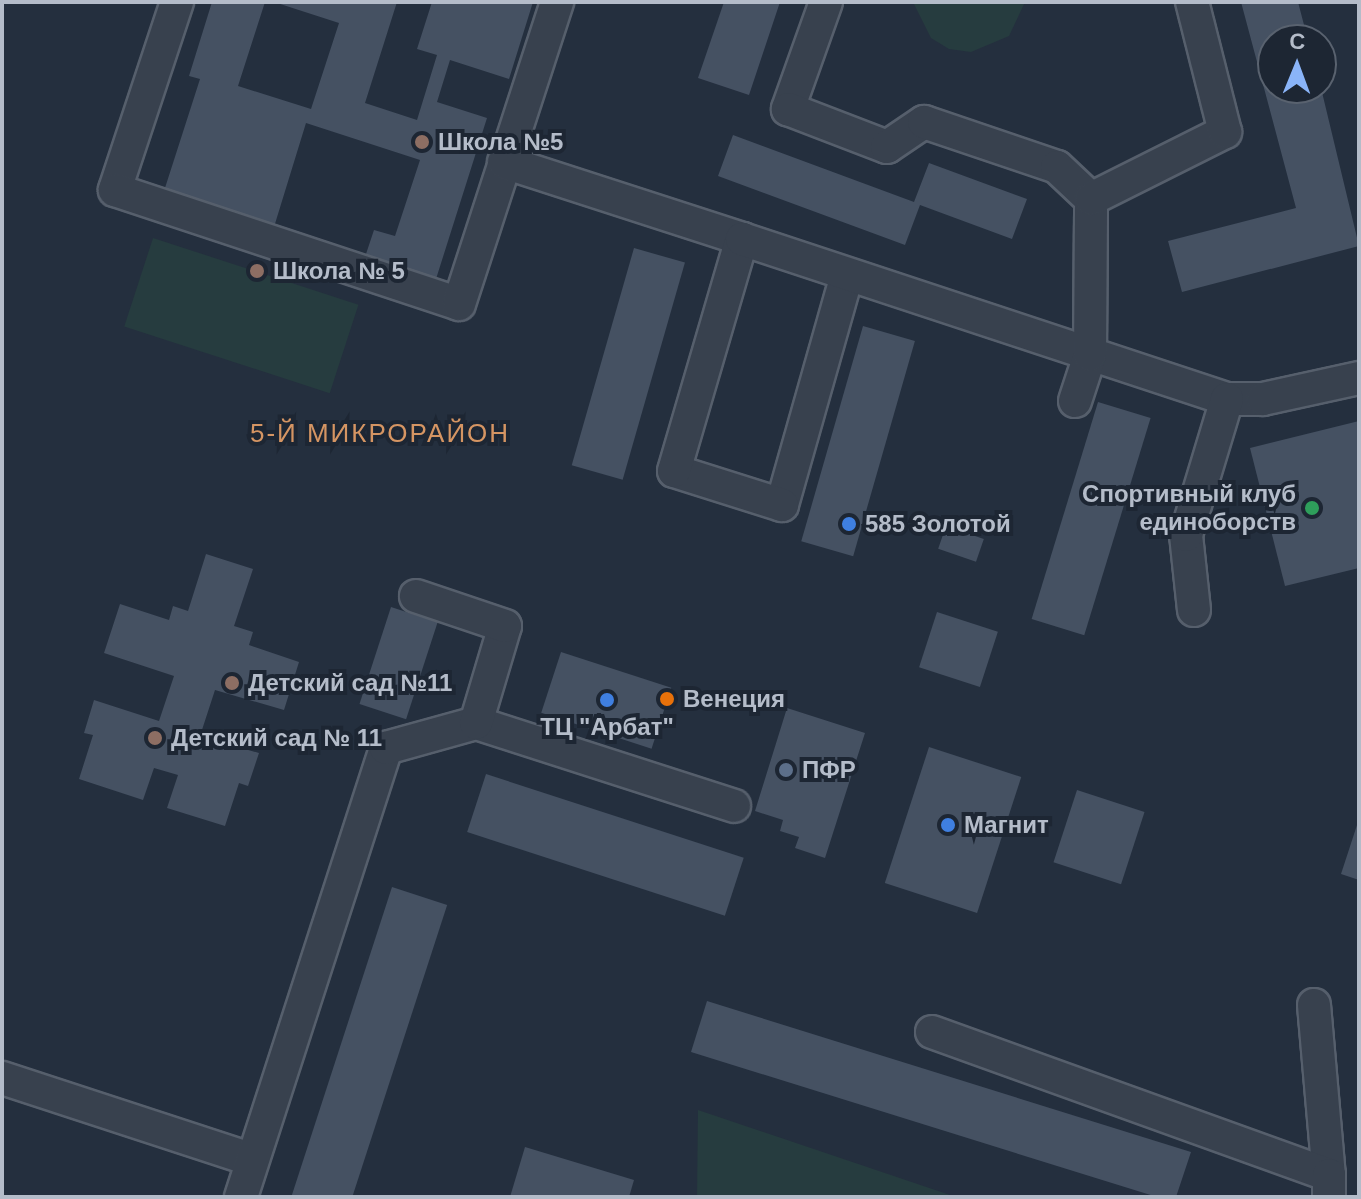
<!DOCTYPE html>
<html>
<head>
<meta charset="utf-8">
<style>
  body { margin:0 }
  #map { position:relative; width:1361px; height:1199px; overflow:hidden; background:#242f3e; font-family:Helvetica,sans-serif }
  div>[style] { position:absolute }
  .green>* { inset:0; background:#263c3f; transform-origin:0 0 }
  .building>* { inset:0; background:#455162; transform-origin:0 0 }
  .roads { filter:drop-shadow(2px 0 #565f6c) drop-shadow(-2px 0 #565f6c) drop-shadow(0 2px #565f6c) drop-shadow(0 -2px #565f6c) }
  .minor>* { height:32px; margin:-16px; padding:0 16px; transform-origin:16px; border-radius:16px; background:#38414e }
  .dots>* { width:22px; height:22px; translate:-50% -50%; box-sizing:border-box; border:4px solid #1d2633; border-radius:50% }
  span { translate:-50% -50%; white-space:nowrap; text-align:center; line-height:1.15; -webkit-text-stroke:8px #1d2633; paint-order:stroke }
  .poi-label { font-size:24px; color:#b4bcc9; font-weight:700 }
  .left { translate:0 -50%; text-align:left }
  .right { translate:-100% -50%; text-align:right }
  .neighbourhood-label { font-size:26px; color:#d59563; letter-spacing:2px }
  .frame { position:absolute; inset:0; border:4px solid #b4bcc9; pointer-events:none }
  .north { position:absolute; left:1257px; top:24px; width:80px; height:80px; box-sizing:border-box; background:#1d2633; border:2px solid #59626f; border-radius:50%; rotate:1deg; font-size:22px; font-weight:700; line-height:32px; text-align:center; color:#b4bcc9 }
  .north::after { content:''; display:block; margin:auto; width:28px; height:36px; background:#8ab4f8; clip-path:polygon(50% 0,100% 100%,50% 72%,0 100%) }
</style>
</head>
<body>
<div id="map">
  <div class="green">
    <i style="clip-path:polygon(913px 2px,1025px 2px,1009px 36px,971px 52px,949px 49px,931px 38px)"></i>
    <i style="left:153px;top:238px;width:216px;height:93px;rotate:18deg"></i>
    <i style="clip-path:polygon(698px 1110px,956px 1197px,697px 1197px)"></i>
  </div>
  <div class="building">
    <i style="clip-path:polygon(212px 2px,265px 2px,238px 86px,311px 109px,339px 23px,274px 2px,397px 2px,365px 103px,417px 120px,437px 55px,417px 49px,432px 2px,533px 2px,509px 79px,450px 60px,437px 102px,487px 118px,436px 279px,365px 257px,374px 230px,395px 236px,420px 160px,306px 123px,274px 227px,164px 191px,200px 79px,189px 76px)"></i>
    <i style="clip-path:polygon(724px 2px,780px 2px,749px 95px,698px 78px)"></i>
    <i style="clip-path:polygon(1241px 2px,1298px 2px,1308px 40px,1273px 40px,1273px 88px,1321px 88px,1359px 246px,1182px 292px,1168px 241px,1296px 208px)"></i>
    <i style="clip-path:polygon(733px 135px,914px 202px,929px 163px,1027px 199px,1012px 239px,920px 205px,905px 245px,718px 176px)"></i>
    <i style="left:634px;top:248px;width:53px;height:226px;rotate:16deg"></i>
    <i style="left:863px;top:326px;width:54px;height:224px;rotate:16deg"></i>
    <i style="left:1098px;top:402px;width:55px;height:227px;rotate:17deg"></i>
    <i style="clip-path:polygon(1359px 421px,1359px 568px,1285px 586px,1250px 448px)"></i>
    <i style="left:946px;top:526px;width:40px;height:24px;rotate:19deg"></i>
    <i style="clip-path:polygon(206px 554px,253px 569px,234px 626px,253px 632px,249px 645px,299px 662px,284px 710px,215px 690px,200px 736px,259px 753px,248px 786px,239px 783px,225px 826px,167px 808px,178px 775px,154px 768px,143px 800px,79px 779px,93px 735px,84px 733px,94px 700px,159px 721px,174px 676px,104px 653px,120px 604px,169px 620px,173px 606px,188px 611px)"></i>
    <i style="left:391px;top:607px;width:49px;height:102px;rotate:18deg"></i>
    <i style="left:937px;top:612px;width:64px;height:58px;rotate:18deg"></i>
    <i style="left:561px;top:652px;width:116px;height:64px;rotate:18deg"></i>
    <i style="clip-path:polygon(787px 708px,865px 733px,825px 858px,795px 848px,799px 837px,780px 831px,783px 820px,755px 811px)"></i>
    <i style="left:929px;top:747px;width:97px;height:143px;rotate:18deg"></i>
    <i style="left:486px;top:774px;width:271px;height:61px;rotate:18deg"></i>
    <i style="left:1077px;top:790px;width:71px;height:76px;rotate:18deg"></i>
    <i style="clip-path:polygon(1358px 822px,1359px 822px,1359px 880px,1341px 874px)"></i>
    <i style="left:392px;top:887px;width:58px;height:327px;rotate:18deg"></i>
    <i style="clip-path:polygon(707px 1001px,1191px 1152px,1176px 1197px,1157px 1197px,691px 1052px)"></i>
    <i style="clip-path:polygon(525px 1147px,634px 1180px,629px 1197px,510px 1197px)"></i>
  </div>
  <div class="roads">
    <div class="minor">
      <i style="left:177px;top:2px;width:198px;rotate:108.3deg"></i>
      <i style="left:115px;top:190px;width:362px;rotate:18.3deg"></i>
      <i style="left:459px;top:304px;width:318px;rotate:-72deg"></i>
      <i style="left:826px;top:2px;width:114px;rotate:109.6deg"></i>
      <i style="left:788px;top:109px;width:106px;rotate:21deg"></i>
      <i style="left:887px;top:147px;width:45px;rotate:-34deg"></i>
      <i style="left:924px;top:122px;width:140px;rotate:18.7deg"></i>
      <i style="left:1057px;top:167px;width:47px;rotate:43.3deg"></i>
      <i style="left:504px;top:162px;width:250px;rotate:17.9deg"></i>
      <i style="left:847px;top:275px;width:239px;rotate:105.8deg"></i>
      <i style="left:782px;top:505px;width:113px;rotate:-162.5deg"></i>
      <i style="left:674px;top:471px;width:242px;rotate:-73.7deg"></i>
      <i style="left:742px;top:239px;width:511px;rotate:18.26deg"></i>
      <i style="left:1227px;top:399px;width:36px"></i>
      <i style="left:1263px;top:399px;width:98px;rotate:-12.3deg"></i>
      <i style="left:1075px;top:401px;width:48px;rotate:-71.9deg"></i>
      <i style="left:1090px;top:355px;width:156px;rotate:-89.6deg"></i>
      <i style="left:1091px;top:199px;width:150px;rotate:-26.6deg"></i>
      <i style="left:1225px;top:132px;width:134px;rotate:-104.2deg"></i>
      <i style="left:1194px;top:610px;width:75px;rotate:-96.1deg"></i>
      <i style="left:1186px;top:535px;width:142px;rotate:-73.2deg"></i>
      <i style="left:476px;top:723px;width:271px;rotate:17.8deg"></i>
      <i style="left:1314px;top:1005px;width:171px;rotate:85deg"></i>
      <i style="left:932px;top:1032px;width:422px;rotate:19.8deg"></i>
      <i style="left:1329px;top:1175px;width:22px;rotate:90deg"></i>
      <i style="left:2px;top:1078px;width:261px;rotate:18.1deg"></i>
      <i style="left:241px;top:1197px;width:472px;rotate:-72.1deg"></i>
      <i style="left:386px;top:748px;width:93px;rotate:-15.5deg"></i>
      <i style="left:476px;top:723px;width:101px;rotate:-73.4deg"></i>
      <i style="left:505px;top:626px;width:94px;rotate:-161.4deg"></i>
    </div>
  </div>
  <div class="dots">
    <i style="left:422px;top:142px;background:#8d6e63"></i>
    <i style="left:257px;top:271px;background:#8d6e63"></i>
    <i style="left:1312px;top:508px;background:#2e9e5b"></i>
    <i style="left:849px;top:524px;background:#3f7fe0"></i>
    <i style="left:232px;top:683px;background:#8d6e63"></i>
    <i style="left:667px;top:699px;background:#e8710a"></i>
    <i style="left:607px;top:700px;background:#3f7fe0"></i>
    <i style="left:155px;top:738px;background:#8d6e63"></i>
    <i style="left:786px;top:770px;background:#5c6f8a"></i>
    <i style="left:948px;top:825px;background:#3f7fe0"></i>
  </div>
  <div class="poi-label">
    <span class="left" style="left:438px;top:142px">Школа №5</span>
    <span class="left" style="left:273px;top:271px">Школа № 5</span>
    <span class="right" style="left:1296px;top:508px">Спортивный клуб<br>единоборств</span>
    <span class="left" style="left:865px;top:524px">585 Золотой</span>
    <span class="left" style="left:248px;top:683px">Детский сад №11</span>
    <span class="left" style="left:683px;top:699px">Венеция</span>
    <span style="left:607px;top:727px">ТЦ "Арбат"</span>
    <span class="left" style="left:171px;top:738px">Детский сад № 11</span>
    <span class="left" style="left:802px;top:770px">ПФР</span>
    <span class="left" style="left:964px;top:825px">Магнит</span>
  </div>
  <div class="neighbourhood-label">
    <span style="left:380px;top:434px">5-Й МИКРОРАЙОН</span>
  </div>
  <div class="frame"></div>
  <div class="north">С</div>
</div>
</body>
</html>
